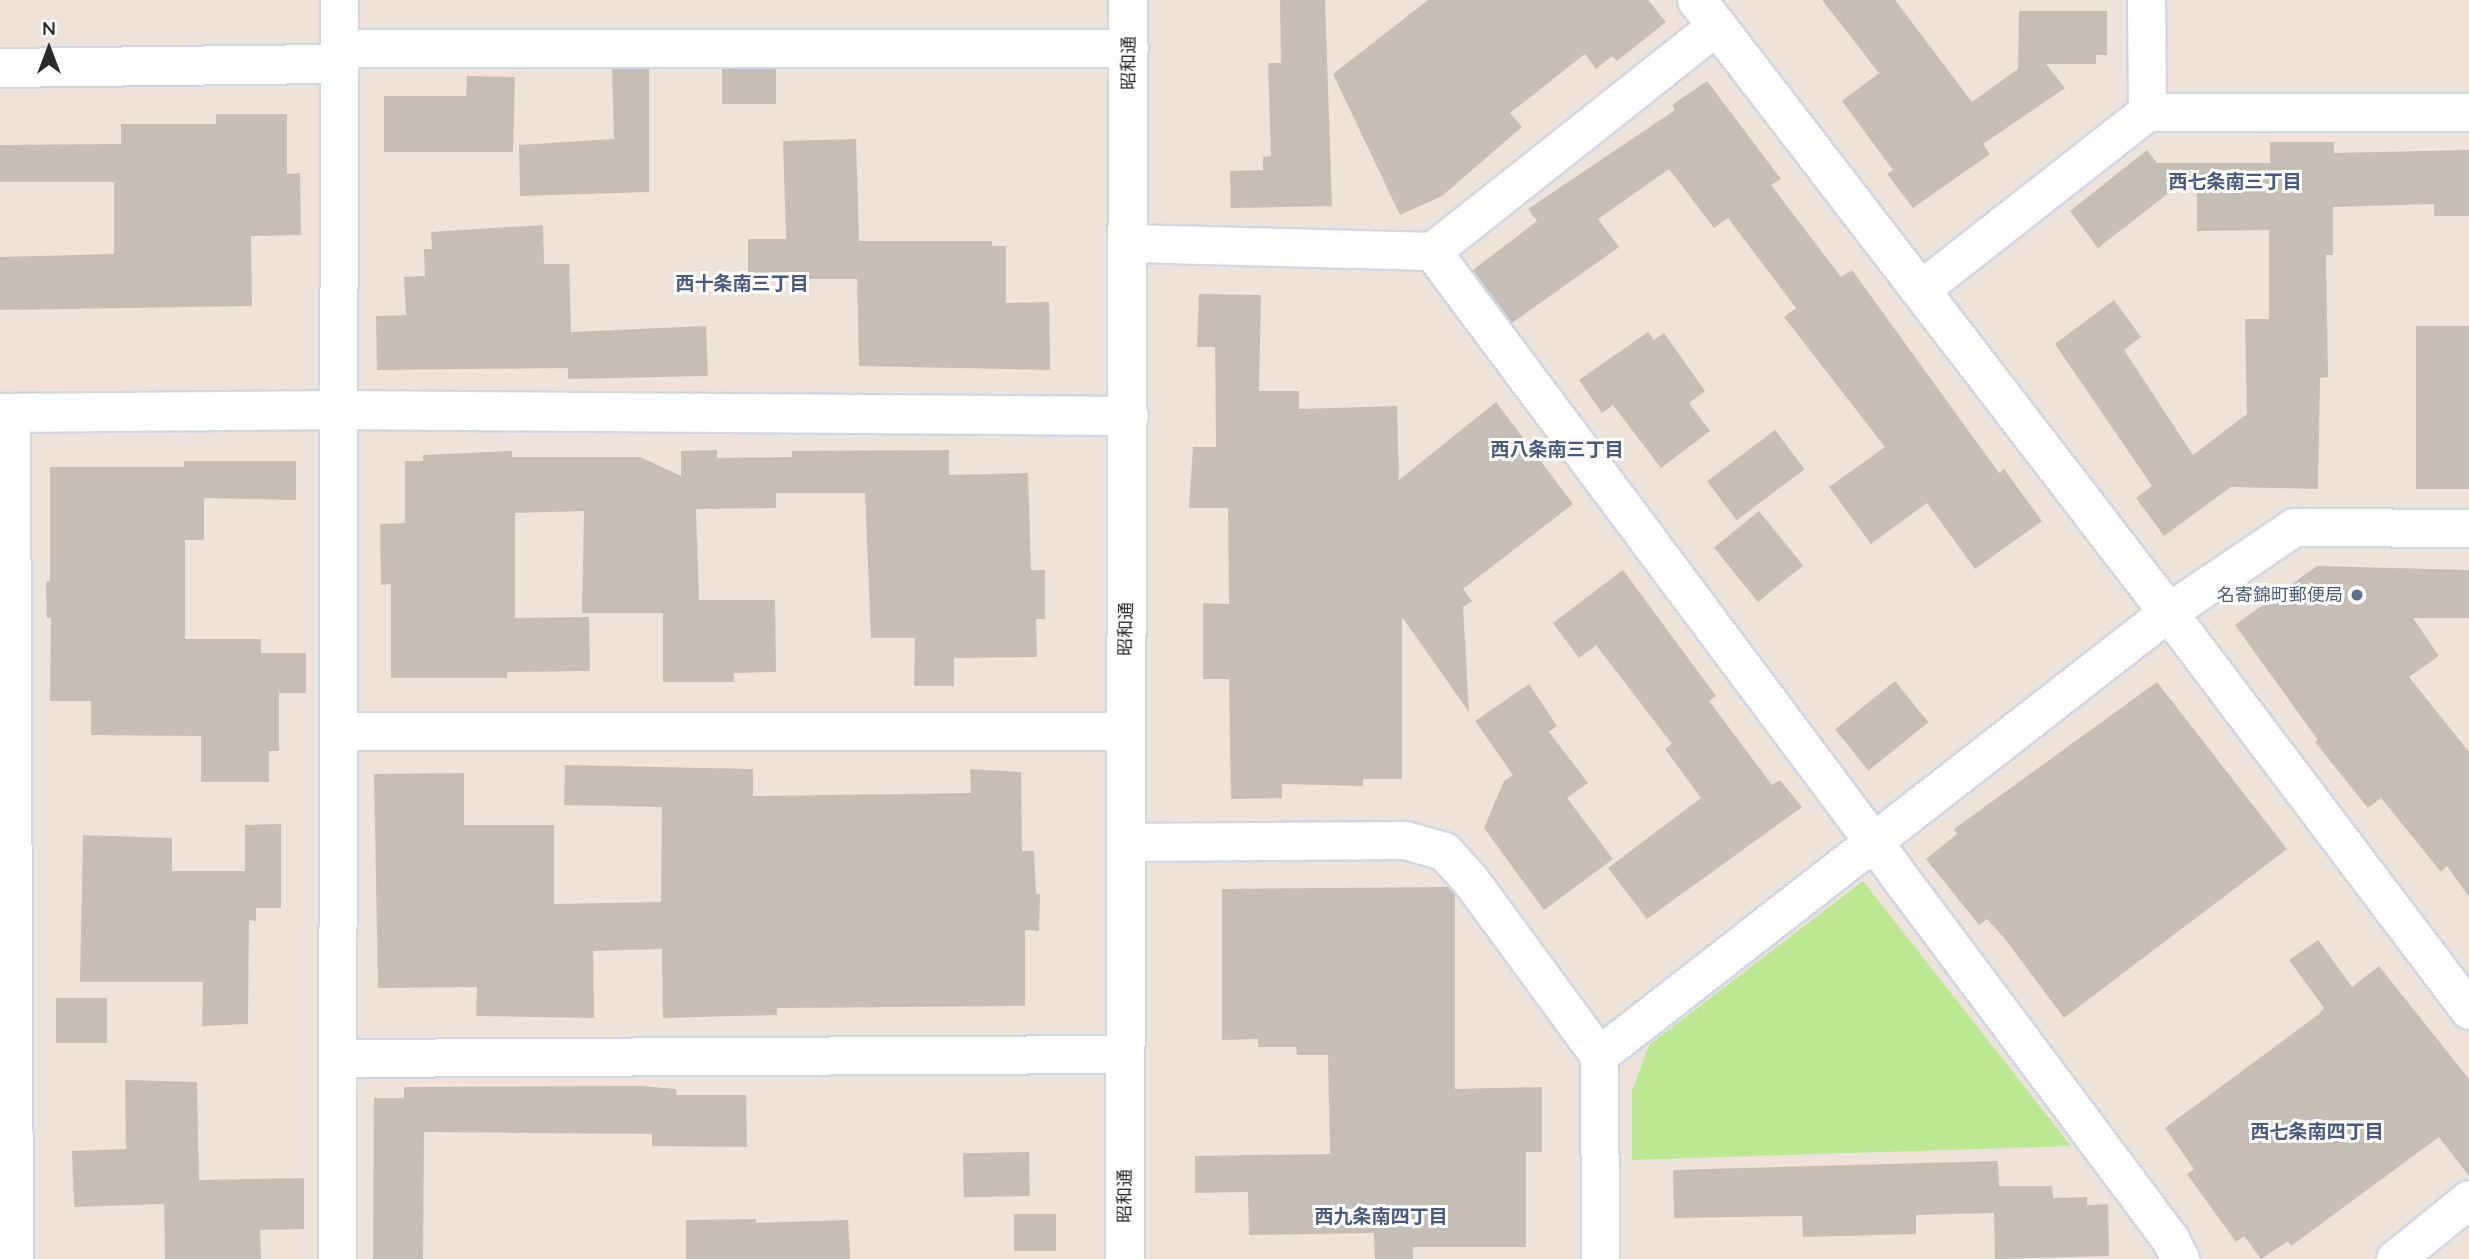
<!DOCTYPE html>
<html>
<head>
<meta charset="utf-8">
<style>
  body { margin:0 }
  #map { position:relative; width:2469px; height:1259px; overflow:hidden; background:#ede3db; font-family:Quicksand,"Noto Sans JP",sans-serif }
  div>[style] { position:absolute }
  .green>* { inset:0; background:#bce893 }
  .building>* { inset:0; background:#c5beb6; transform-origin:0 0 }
  .roads { filter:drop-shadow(2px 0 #d0d7e4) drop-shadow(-2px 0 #d0d7e4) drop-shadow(0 2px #d0d7e4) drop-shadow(0 -2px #d0d7e4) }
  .street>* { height:37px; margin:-18.5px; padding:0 18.5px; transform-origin:18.5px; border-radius:18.5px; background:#fff }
  .secondary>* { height:38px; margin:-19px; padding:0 19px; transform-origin:19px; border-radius:19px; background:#fff }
  .dots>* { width:19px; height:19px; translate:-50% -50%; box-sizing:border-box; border:4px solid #fff; border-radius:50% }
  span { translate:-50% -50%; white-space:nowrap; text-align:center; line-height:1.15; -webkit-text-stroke:6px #fff; paint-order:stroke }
  .street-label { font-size:18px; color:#2a2a2a }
  .service-label { font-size:18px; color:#4e5e75 }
  .right { translate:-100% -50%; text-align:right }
  .neighbourhood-label { font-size:19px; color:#47597e; font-weight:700 }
  .north { position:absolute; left:14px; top:14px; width:70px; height:70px; -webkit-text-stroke:5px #fff; paint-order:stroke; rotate:0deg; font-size:19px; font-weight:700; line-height:28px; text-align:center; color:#2a2a2a }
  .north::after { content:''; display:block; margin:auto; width:24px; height:32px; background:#2a2a2a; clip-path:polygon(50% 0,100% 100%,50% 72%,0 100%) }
</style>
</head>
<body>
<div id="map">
  <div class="green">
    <i style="clip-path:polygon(1863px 881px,2071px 1146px,1632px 1160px,1632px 1091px,1649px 1045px)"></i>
  </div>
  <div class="building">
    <i style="clip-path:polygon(1280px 0,1325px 0,1332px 206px,1231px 208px,1230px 171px,1263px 170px,1263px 157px,1271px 156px,1268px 63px,1281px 63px)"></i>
    <i style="clip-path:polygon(1428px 0,1648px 0,1666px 22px,1617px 61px,1612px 56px,1596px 69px,1585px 54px,1510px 113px,1522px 127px,1442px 196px,1400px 215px,1333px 74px)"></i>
    <i style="clip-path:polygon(1822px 0,1895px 0,1972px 102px,2018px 69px,2019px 11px,2107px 11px,2107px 55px,2096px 55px,2096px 64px,2046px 64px,2065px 88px,1983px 144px,1990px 154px,1913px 208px,1887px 174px,1893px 170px,1842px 101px,1879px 73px)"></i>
    <i style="clip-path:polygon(612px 69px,649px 69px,649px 192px,520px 196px,519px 145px,614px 139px)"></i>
    <i style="left:722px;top:69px;width:54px;height:35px"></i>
    <i style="clip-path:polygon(467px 76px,515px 77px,513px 152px,384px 152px,384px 96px,466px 96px)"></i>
    <i style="clip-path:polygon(1707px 81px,1781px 179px,1771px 185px,1841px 277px,1852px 270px,1999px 473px,2004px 469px,2042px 521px,1975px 569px,1927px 503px,1871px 544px,1829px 487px,1885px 447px,1784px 317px,1796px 308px,1728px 218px,1714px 228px,1669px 169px,1598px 219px,1619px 247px,1512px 323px,1473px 270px,1537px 221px,1528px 209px,1675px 110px,1672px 105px)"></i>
    <i style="clip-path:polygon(216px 114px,287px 114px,287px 174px,300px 173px,301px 235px,251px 236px,252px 306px,0 310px,0 257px,114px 254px,114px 182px,0 182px,0 145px,121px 144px,121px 124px,216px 124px)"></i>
    <i style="clip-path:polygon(856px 139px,859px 241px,992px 241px,992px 246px,1006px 246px,1006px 303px,1049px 302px,1050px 370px,859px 366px,857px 279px,748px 279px,748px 239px,786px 239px,783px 141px)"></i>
    <i style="clip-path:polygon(2270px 142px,2334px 142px,2334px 153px,2469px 150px,2469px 216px,2434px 216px,2434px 204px,2333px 207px,2333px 255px,2326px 255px,2328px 377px,2320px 378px,2318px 489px,2231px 487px,2164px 536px,2136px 498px,2152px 486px,2055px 344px,2114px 300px,2141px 337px,2124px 350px,2193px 455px,2247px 414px,2245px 319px,2269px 319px,2269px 230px,2197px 231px,2197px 171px,2098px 248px,2070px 211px,2147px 150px,2157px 163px,2270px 163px)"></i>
    <i style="clip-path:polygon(543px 225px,544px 264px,569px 264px,571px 332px,706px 326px,708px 376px,568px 379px,568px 368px,377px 370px,376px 316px,406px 315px,404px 277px,425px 276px,424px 249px,432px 249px,431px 232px)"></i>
    <i style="clip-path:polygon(1199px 294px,1261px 295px,1259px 391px,1299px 391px,1299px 409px,1397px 406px,1399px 480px,1496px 402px,1573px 504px,1463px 589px,1472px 601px,1463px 607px,1469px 712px,1402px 617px,1402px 779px,1363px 779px,1363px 786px,1282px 784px,1282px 798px,1231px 799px,1229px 679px,1203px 679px,1203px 603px,1229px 604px,1228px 508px,1189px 508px,1193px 447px,1216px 447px,1215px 347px,1197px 347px)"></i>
    <i style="left:2416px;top:326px;width:53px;height:163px"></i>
    <i style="clip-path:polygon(1648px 332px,1654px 340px,1664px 333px,1705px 391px,1689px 403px,1710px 431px,1661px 468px,1613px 405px,1602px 413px,1579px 380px)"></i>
    <i style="left:1775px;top:430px;width:49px;height:85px;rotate:53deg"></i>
    <i style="clip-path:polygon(717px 450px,717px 458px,792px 457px,792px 451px,949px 450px,949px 475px,1028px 473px,1031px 570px,1045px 570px,1045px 619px,1036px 619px,1037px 657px,954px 658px,954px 686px,914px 686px,915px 638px,871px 638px,865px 493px,776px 493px,776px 508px,696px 509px,699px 600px,775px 600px,776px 672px,734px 673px,734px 682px,663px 682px,663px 613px,582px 613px,584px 511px,515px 513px,515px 618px,589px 617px,590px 671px,507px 672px,507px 678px,391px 678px,391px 584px,381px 585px,380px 524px,405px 523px,405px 461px,423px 461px,423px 455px,512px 451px,512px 457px,640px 457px,681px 476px,681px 451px)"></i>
    <i style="clip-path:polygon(184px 461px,296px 461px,296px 500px,204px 498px,204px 540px,185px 540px,185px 639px,261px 639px,261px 653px,306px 653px,306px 693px,279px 693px,279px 751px,269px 751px,269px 782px,201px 782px,201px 736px,91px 735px,91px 701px,50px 701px,51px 618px,47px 618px,46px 582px,50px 581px,50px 467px,184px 467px)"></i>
    <i style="left:1759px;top:511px;width:70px;height:58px;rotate:51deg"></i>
    <i style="clip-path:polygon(2317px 566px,2469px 570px,2469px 618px,2413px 618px,2439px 656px,2409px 677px,2469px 752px,2469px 897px,2447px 866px,2441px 872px,2381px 798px,2368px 808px,2315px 742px,2318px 740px,2235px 625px)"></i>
    <i style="clip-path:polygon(1623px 570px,1716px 696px,1709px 701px,1772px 785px,1780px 780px,1802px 807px,1647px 919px,1608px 868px,1701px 798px,1665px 749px,1672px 744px,1596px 645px,1579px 658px,1553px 623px)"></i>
    <i style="left:1895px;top:681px;width:53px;height:77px;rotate:51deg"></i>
    <i style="clip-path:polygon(2157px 682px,2287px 849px,2064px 1018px,2005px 939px,1987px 919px,1979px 925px,1926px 859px,1957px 834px,1954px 829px)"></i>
    <i style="clip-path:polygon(1529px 684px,1557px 726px,1549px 732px,1588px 783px,1567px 798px,1613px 859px,1544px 910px,1484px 828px,1504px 781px,1513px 775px,1475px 721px)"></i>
    <i style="clip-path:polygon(565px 765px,753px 769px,753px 796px,971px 793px,970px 769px,1021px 772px,1022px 851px,1034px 851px,1036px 894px,1040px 894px,1039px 931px,1025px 930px,1025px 1006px,777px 1008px,777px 1015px,663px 1018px,662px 949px,593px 951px,594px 1018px,476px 1016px,477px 987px,378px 988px,374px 774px,464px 773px,464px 825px,554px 825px,554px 904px,661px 902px,662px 807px,564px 805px)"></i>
    <i style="clip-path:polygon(281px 824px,281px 908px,256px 908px,256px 921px,249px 920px,248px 1024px,202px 1026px,203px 982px,80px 982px,83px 835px,172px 838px,172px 871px,245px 871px,245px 825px)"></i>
    <i style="clip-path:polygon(1448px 887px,1455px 895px,1455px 1089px,1542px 1087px,1542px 1152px,1526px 1152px,1526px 1247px,1413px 1247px,1413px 1259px,1375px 1259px,1374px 1233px,1249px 1235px,1248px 1192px,1195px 1193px,1195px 1156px,1330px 1154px,1328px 1055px,1297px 1055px,1296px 1047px,1258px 1047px,1258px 1039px,1222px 1040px,1222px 889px)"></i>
    <i style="clip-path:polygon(2318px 940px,2352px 987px,2379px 966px,2469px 1079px,2469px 1176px,2439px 1137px,2291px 1246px,2288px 1241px,2261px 1259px,2244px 1236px,2236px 1242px,2187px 1174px,2194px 1169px,2165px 1128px,2319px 1014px,2324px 1008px,2289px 960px)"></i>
    <i style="left:56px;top:998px;width:51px;height:45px"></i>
    <i style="clip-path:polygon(125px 1080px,197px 1082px,199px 1180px,304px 1178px,304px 1229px,260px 1230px,261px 1259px,165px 1259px,164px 1204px,74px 1207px,72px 1151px,126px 1149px)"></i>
    <i style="clip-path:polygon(641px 1086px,676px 1089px,677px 1095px,746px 1095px,747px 1147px,652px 1146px,652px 1134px,424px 1132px,423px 1259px,373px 1259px,374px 1098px,404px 1098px,404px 1087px)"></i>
    <i style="left:1029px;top:1152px;width:44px;height:66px;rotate:89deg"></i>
    <i style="clip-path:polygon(1998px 1161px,1999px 1186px,2052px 1186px,2053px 1198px,2087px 1197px,2087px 1205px,2108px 1204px,2109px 1256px,1995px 1259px,1994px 1213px,1916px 1215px,1916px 1234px,1803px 1237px,1802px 1216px,1674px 1218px,1673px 1170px)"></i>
    <i style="left:1056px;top:1214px;width:37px;height:42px;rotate:90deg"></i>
    <i style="clip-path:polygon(756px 1219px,756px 1223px,848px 1220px,850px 1259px,686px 1259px,686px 1220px)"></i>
  </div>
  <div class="roads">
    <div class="street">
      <i style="left:339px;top:48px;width:790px"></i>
      <i style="left:2147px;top:112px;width:322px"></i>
      <i style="left:1129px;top:243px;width:303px;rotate:1.5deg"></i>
      <i style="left:1432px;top:251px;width:362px;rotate:-38.4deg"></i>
      <i style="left:1432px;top:251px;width:1233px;rotate:53.24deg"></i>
      <i style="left:2170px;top:1239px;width:22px;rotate:63deg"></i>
      <i style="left:1921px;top:289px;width:287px;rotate:-38.1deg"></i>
      <i style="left:2147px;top:112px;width:112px;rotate:-90.5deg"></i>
      <i style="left:11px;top:413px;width:846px;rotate:89.8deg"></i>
      <i style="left:2168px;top:612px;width:499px;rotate:52.9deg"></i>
      <i style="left:340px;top:731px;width:785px"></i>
      <i style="left:1125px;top:842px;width:280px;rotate:-0.4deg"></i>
      <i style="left:1405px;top:840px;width:41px;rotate:15.8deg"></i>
      <i style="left:1444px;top:851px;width:40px;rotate:48deg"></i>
      <i style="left:1471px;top:881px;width:216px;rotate:53.7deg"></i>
      <i style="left:1599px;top:1055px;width:204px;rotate:89.7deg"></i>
      <i style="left:1599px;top:1055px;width:721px;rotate:-37.9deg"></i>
      <i style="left:2168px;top:612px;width:152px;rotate:-34deg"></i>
      <i style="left:2294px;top:527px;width:175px;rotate:0.3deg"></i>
      <i style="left:337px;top:1058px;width:788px;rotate:-0.29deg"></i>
      <i style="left:337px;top:1259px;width:1259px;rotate:-89.91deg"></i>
      <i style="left:2395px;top:1259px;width:95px;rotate:-39deg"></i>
    </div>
    <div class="secondary">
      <i style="left:1697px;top:0;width:772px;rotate:52.42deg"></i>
      <i style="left:0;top:68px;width:340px;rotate:-0.7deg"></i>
      <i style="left:0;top:413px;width:341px;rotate:-0.5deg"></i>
      <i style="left:341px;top:410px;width:788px;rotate:0.44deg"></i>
      <i style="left:1125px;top:1259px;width:1259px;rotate:-89.86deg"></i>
    </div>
  </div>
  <div class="dots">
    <i style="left:2357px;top:595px;background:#5c6f8a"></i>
  </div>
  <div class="street-label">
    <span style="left:1129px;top:63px;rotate:-90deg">昭和通</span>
    <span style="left:1126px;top:629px;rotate:-89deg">昭和通</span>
    <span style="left:1125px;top:1196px;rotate:-90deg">昭和通</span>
  </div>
  <div class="service-label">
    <span class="right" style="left:2343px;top:595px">名寄錦町郵便局</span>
  </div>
  <div class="neighbourhood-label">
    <span style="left:2235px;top:182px">西七条南三丁目</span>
    <span style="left:742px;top:284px">西十条南三丁目</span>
    <span style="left:1557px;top:450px">西八条南三丁目</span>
    <span style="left:2317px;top:1132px">西七条南四丁目</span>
    <span style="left:1381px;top:1217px">西九条南四丁目</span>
  </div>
  <div class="north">N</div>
</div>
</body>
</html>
